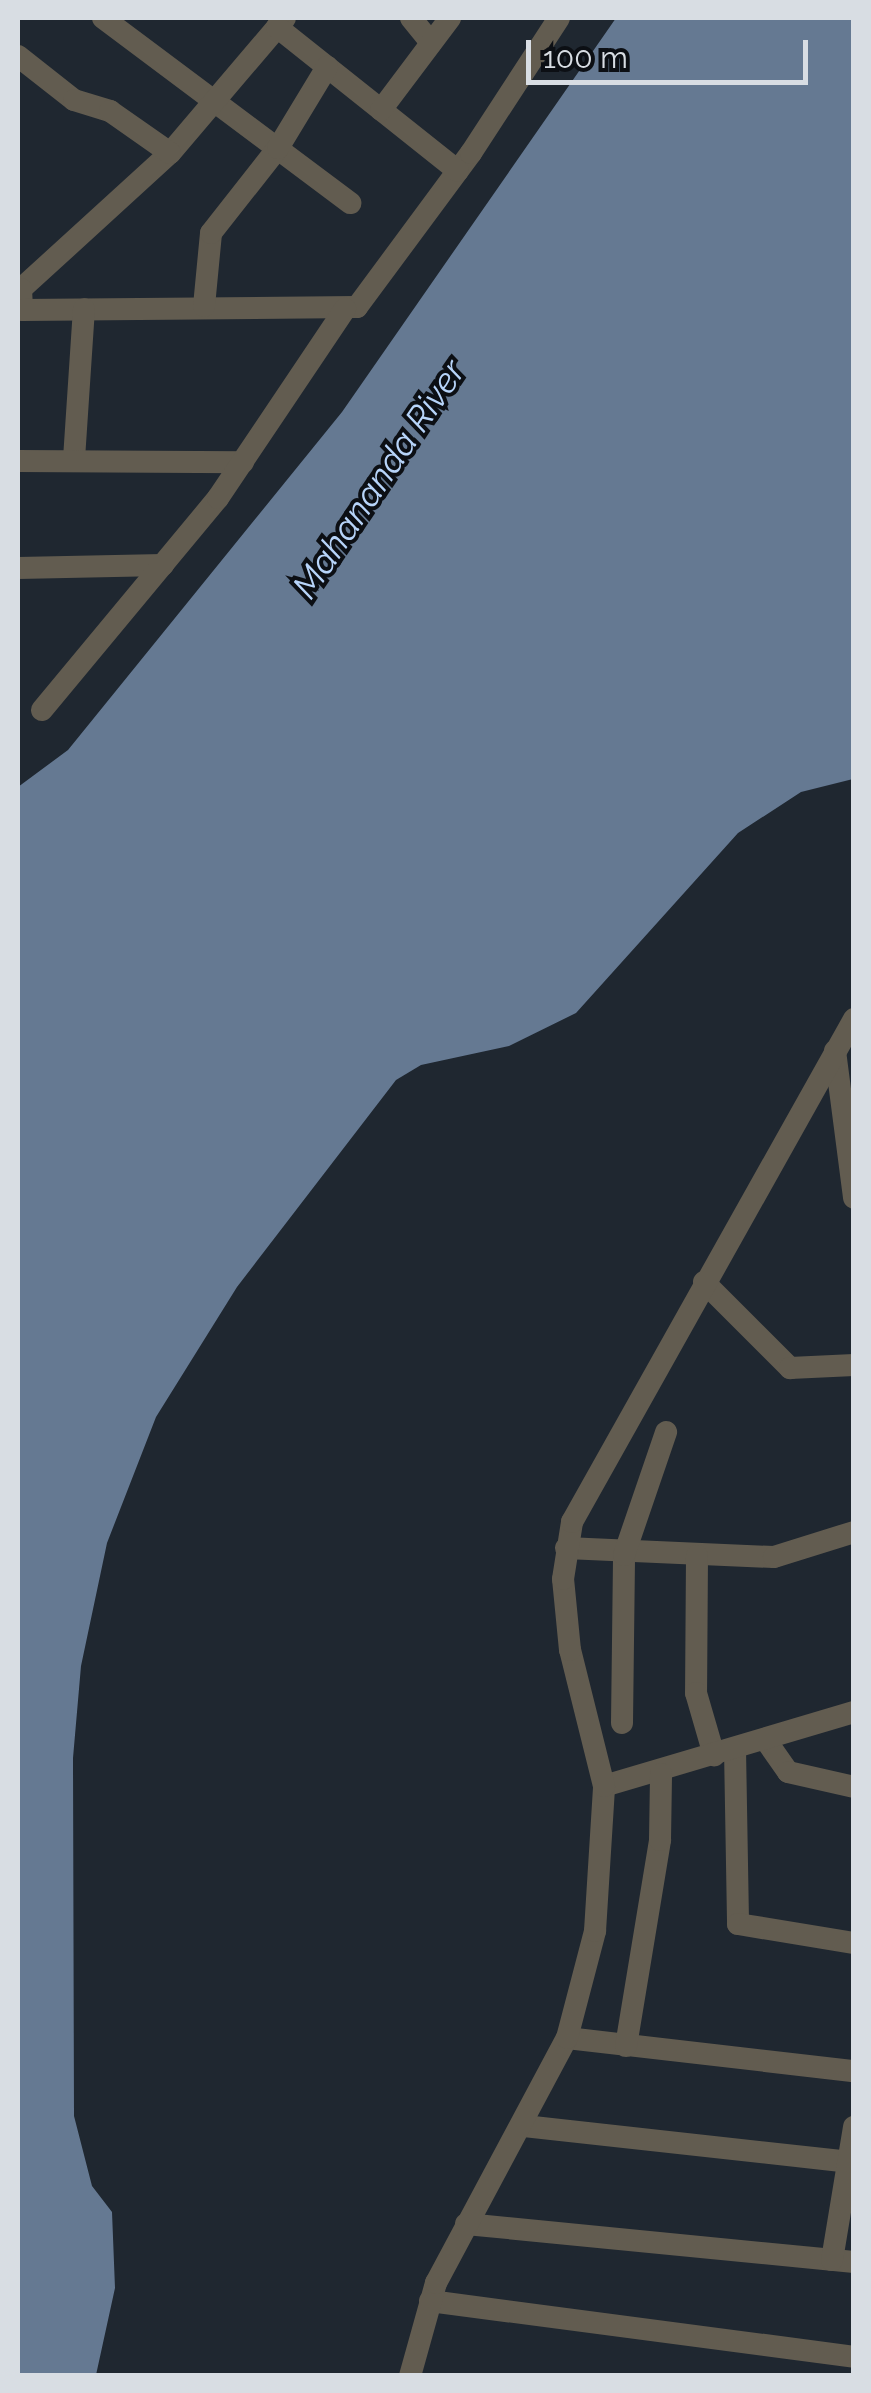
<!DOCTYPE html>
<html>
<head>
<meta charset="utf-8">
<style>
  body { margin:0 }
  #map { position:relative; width:871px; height:2393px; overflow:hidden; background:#1f2730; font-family:Raleway,sans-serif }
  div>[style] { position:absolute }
  .water>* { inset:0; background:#657992 }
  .minor>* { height:22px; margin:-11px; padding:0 11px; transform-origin:11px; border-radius:11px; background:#625c50 }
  span { translate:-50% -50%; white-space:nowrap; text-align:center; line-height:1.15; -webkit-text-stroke:8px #0c0f14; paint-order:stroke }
  .water-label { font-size:35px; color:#b7d4f9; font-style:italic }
  .frame { position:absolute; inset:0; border:20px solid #d8dde3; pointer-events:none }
  .scale { position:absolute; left:526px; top:40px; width:282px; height:45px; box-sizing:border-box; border:5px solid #d8dde3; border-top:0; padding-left:12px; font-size:30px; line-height:35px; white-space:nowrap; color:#d8dde3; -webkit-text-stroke:8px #0c0f14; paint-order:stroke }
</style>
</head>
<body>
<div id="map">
  <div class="water">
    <i style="clip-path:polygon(616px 18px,853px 18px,853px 779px,801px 792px,738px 833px,576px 1013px,509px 1046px,421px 1065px,396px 1080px,237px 1287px,156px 1417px,107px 1543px,81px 1666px,73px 1758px,74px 2116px,92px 2186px,112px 2212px,115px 2288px,96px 2375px,18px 2375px,18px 787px,68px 750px,342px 412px)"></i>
  </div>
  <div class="minor">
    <i style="left:103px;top:18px;width:309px;rotate:36.8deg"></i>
    <i style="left:285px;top:18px;width:177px;rotate:130.4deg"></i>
    <i style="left:170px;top:153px;width:202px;rotate:137.6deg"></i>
    <i style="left:21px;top:289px;width:21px;rotate:87deg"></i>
    <i style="left:22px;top:310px;width:335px;rotate:-0.5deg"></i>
    <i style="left:357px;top:307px;width:192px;rotate:-53.5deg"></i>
    <i style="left:471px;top:153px;width:161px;rotate:-56.9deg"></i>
    <i style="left:411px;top:18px;width:32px;rotate:51deg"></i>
    <i style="left:277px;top:27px;width:231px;rotate:38.5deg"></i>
    <i style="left:18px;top:56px;width:71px;rotate:38.2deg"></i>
    <i style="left:74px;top:100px;width:38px;rotate:17deg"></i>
    <i style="left:110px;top:111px;width:73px;rotate:35deg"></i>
    <i style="left:381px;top:110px;width:115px;rotate:-53.1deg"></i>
    <i style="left:204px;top:306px;width:73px;rotate:-84.5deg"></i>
    <i style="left:211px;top:233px;width:108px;rotate:-51.8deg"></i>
    <i style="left:278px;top:148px;width:95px;rotate:-58.8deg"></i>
    <i style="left:74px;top:459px;width:150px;rotate:-86.2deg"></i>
    <i style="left:18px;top:461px;width:225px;rotate:0.3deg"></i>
    <i style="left:18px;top:568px;width:145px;rotate:-1.2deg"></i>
    <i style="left:42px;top:710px;width:276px;rotate:-50.3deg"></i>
    <i style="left:218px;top:498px;width:228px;rotate:-56.1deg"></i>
    <i style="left:835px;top:1051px;width:148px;rotate:82.6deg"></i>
    <i style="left:704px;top:1282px;width:122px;rotate:45deg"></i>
    <i style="left:790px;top:1368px;width:64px;rotate:-2.7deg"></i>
    <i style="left:566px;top:1548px;width:208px;rotate:2.5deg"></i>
    <i style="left:774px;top:1557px;width:84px;rotate:-17.4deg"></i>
    <i style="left:697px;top:1556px;width:137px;rotate:90.4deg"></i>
    <i style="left:696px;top:1693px;width:65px;rotate:73.8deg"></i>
    <i style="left:622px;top:1723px;width:168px;rotate:-89.3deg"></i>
    <i style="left:624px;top:1555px;width:130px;rotate:-71.1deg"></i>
    <i style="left:765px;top:1739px;width:40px;rotate:55.1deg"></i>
    <i style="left:788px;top:1772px;width:68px;rotate:12.8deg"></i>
    <i style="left:735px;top:1749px;width:175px;rotate:89deg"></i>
    <i style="left:738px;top:1924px;width:118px;rotate:9.3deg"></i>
    <i style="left:604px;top:1786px;width:261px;rotate:-16.5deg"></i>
    <i style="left:567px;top:2038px;width:289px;rotate:6.6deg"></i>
    <i style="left:626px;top:2046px;width:209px;rotate:-80.6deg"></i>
    <i style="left:660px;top:1840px;width:66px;rotate:-89.1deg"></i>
    <i style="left:524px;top:2126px;width:326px;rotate:6.3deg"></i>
    <i style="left:466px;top:2224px;width:390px;rotate:5.6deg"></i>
    <i style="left:832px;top:2260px;width:135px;rotate:-80.6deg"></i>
    <i style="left:430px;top:2301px;width:428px;rotate:7.5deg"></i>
    <i style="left:410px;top:2376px;width:97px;rotate:-74.4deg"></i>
    <i style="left:436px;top:2283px;width:278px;rotate:-61.9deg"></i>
    <i style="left:567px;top:2038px;width:111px;rotate:-75.3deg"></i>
    <i style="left:595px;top:1931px;width:145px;rotate:-86.4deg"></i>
    <i style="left:604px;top:1786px;width:140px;rotate:-104deg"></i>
    <i style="left:570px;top:1650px;width:71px;rotate:-95.6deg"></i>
    <i style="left:563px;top:1579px;width:58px;rotate:-81deg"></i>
    <i style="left:572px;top:1522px;width:577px;rotate:-60.72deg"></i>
  </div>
  <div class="water-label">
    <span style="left:379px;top:479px;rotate:-56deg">Mahananda River</span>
  </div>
  <div class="frame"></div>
  <div class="scale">100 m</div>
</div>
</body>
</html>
